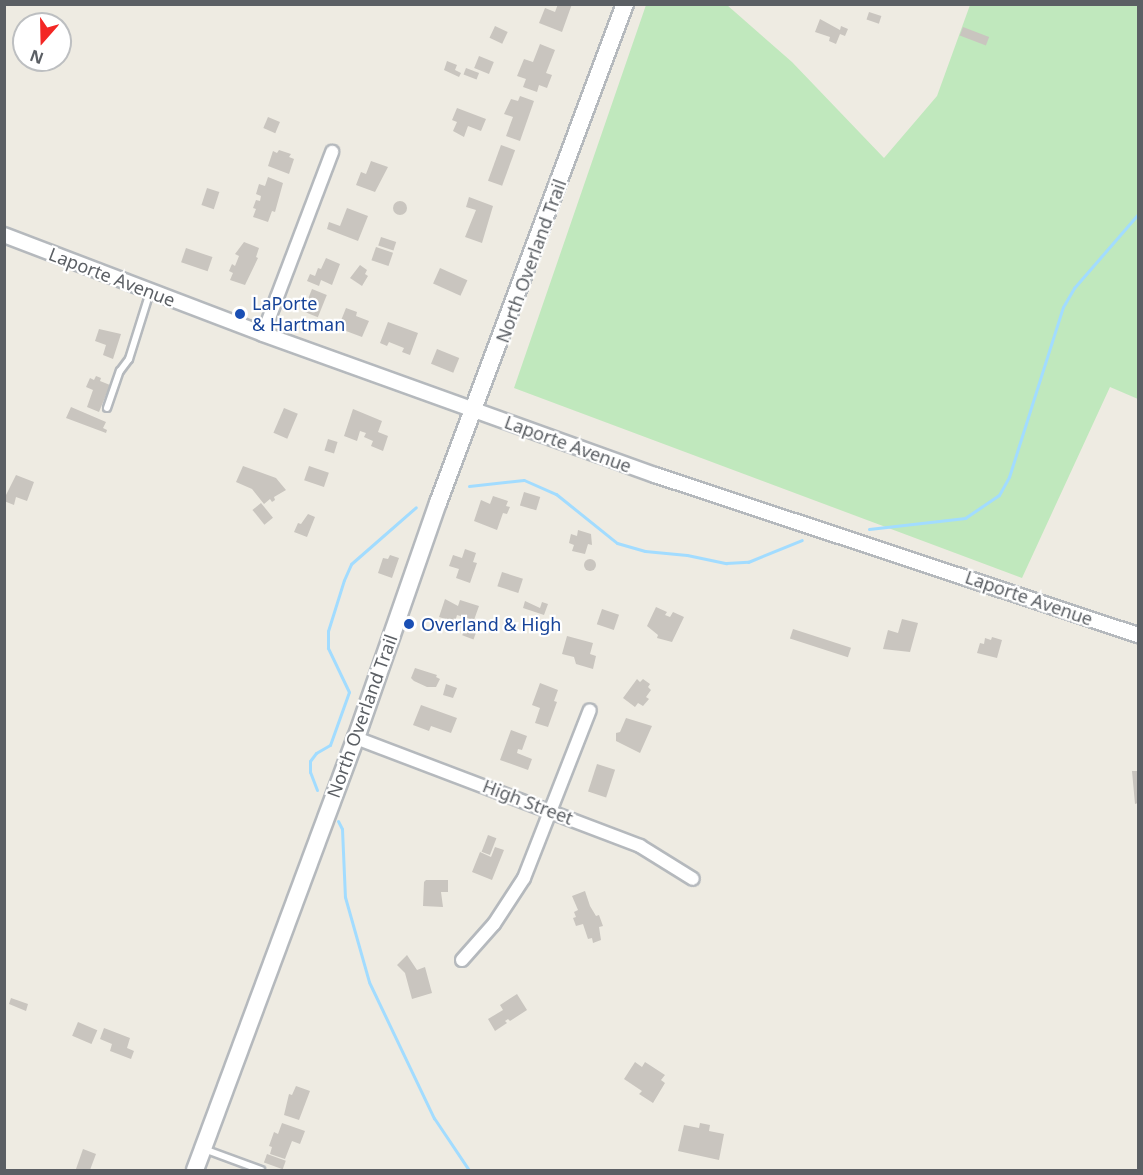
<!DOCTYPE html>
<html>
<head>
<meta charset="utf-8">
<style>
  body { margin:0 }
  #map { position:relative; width:1143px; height:1175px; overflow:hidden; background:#eeebe2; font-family:"Noto Sans",sans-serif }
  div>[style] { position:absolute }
  .green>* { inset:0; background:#c0e8bd }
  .stream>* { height:3px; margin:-1.5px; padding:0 1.5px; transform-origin:1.5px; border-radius:1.5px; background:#a2dcff }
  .building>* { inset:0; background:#c9c5bf; transform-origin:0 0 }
  .round { border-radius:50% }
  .roads { filter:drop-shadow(2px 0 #b5b9bd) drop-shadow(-2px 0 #b5b9bd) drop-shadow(0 2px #b5b9bd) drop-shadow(0 -2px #b5b9bd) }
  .service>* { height:6px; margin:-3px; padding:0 3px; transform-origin:3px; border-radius:3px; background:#fff }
  .minor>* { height:12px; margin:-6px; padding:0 6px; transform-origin:6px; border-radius:6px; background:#fff }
  .tertiary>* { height:14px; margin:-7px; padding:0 7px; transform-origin:7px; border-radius:7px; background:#fff }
  .secondary>* { height:16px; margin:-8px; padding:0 8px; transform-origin:8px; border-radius:8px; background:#fff }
  .dots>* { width:16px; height:16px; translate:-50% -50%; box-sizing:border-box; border:3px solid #fff; border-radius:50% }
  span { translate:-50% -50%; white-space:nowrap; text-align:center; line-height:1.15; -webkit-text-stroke:4.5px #fff; paint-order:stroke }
  .street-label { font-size:18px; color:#5b5f64 }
  .transit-label { font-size:18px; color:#164399 }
  .left { translate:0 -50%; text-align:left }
  .frame { position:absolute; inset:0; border:6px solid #5b5f64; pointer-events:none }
  .north { position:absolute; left:12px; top:12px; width:60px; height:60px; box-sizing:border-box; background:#fff; border:2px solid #bdbfc1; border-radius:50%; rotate:200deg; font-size:16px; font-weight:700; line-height:24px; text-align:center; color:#5b5f64 }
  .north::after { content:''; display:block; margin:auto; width:21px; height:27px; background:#f32724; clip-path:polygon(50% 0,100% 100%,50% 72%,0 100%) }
</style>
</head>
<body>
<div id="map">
  <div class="green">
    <i style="clip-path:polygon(646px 5px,727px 5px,792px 62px,884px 158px,937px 96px,970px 5px,1138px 5px,1138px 399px,1110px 387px,1022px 578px,514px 388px)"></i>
  </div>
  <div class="stream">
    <i style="left:469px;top:486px;width:55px;rotate:-6.2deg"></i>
    <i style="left:524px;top:480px;width:35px;rotate:24deg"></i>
    <i style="left:556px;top:494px;width:78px;rotate:38.8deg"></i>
    <i style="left:617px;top:543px;width:29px;rotate:16deg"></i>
    <i style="left:645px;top:551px;width:42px;rotate:5.4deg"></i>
    <i style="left:687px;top:555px;width:40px;rotate:12deg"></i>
    <i style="left:726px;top:563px;width:22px;rotate:-3deg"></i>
    <i style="left:748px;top:562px;width:58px;rotate:-22.2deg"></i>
    <i style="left:869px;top:529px;width:97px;rotate:-6.5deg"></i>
    <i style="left:965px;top:518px;width:41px;rotate:-34.1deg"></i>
    <i style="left:999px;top:495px;width:21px;rotate:-61deg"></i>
    <i style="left:1009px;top:477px;width:178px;rotate:-72.4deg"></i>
    <i style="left:1063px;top:307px;width:22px;rotate:-60deg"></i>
    <i style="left:1074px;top:288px;width:98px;rotate:-49.1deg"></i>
    <i style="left:317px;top:790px;width:19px;rotate:-111deg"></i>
    <i style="left:310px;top:772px;width:11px;rotate:-90deg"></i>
    <i style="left:310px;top:761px;width:10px;rotate:-53deg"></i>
    <i style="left:316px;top:753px;width:16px;rotate:-30deg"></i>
    <i style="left:330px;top:745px;width:56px;rotate:-70.3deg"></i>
    <i style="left:349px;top:692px;width:49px;rotate:-115.5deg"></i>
    <i style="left:328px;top:648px;width:17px;rotate:-90deg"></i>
    <i style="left:328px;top:631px;width:53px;rotate:-72.6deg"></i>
    <i style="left:344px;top:580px;width:17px;rotate:-66deg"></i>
    <i style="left:351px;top:564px;width:86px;rotate:-41.2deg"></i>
    <i style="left:338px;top:821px;width:9px;rotate:63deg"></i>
    <i style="left:342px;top:829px;width:68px;rotate:87.5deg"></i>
    <i style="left:345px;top:897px;width:88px;rotate:74.2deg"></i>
    <i style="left:369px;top:982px;width:151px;rotate:64.5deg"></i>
    <i style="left:434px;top:1118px;width:63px;rotate:56.1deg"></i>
  </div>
  <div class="building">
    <i style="clip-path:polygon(558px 4px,572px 4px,562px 32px,539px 23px,545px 8px,555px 12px)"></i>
    <i style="left:869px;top:12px;width:13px;height:8px;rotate:18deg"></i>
    <i style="clip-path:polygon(820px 19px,840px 30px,841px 26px,848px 29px,845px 36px,840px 34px,836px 44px,829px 41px,830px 37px,815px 32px)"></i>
    <i style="left:495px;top:26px;width:14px;height:13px;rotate:25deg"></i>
    <i style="left:963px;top:27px;width:28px;height:9px;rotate:21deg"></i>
    <i style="clip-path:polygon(540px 44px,555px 50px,546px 73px,552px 75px,547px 88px,539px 85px,537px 92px,523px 87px,526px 79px,517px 76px,524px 59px,533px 62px)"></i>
    <i style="left:479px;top:56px;width:16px;height:13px;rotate:22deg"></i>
    <i style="clip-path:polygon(447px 61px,457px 65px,455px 70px,461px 73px,459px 77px,444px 70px)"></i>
    <i style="left:466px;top:68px;width:14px;height:7px;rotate:21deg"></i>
    <i style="clip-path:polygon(520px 96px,534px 101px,520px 141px,506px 136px,513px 117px,504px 114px,511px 99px,518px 101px)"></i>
    <i style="clip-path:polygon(457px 108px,486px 119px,481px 131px,468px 126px,464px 137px,453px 131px,457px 122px,452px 120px)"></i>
    <i style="left:268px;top:117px;width:13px;height:12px;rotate:23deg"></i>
    <i style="left:501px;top:145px;width:15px;height:38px;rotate:20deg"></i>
    <i style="clip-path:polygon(279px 150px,291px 154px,289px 157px,294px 159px,289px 174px,268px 166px,273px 151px,277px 153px)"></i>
    <i style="clip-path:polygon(371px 161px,388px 167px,375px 192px,356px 185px,361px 172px,366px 174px)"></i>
    <i style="clip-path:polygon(268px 177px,283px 183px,275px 212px,272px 211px,268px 222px,253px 217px,256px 209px,253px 208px,256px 200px,260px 201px,261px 196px,256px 194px,259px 184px,265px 186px)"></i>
    <i style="left:207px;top:188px;width:13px;height:18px;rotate:18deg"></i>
    <i style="clip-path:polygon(469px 197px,493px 206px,482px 243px,465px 237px,476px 210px,466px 207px)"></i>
    <i class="round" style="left:393px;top:201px;width:14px;height:14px"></i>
    <i style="clip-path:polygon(347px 208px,368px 216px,358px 241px,327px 229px,329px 222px,340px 226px)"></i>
    <i style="left:381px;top:237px;width:16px;height:9px;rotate:18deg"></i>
    <i style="clip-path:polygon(244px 242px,259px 248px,256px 257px,258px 258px,245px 285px,230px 280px,233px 273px,229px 271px,232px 264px,235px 266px,239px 256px,235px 254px)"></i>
    <i style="left:376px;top:247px;width:18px;height:14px;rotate:19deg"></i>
    <i style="left:186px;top:248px;width:28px;height:15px;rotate:19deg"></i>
    <i style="clip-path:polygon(326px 258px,340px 264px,332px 285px,321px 280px,319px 286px,307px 281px,310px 274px,315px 276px,318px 268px,321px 269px)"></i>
    <i style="clip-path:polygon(360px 265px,367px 270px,365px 274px,368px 276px,362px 286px,350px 278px)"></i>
    <i style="left:440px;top:268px;width:30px;height:17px;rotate:24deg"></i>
    <i style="left:312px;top:289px;width:16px;height:24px;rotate:22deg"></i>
    <i style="clip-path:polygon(346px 308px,357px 312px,356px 316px,369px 321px,362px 337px,338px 328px)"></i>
    <i style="clip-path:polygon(388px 322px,418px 333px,410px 355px,402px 352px,404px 348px,389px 342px,387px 346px,380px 343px)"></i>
    <i style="clip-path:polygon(99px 329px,121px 334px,113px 359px,103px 355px,106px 345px,95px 341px)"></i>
    <i style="left:437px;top:349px;width:24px;height:16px;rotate:22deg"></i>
    <i style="clip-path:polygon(96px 376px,101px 378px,100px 381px,110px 385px,99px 412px,87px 407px,93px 390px,86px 387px,90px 378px,94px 380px)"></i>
    <i style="clip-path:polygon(71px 407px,106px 422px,103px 428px,107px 430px,106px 433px,66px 418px)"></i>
    <i style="left:284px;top:408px;width:15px;height:27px;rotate:23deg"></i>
    <i style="clip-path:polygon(353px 409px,382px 421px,378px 432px,388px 436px,383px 451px,371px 446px,373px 441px,364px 437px,366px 433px,360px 431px,357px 441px,344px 436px)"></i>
    <i style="left:328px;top:439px;width:10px;height:12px;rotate:17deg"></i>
    <i style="clip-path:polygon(243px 466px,276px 478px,286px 490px,274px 497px,275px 500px,272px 502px,270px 499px,264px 504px,252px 489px,236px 482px)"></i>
    <i style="left:309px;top:466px;width:21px;height:15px;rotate:19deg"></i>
    <i style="clip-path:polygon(16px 475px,34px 482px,27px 501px,16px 497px,14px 505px,4px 501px,4px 499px)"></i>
    <i style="left:524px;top:492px;width:17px;height:14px;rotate:17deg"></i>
    <i style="clip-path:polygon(493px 496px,508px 501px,506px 506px,510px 507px,507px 514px,503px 513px,497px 530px,474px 521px,481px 500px,490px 504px)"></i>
    <i style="left:261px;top:503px;width:19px;height:11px;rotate:51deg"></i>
    <i style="clip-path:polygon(308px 514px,315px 517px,307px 537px,294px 532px,298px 523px,301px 524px)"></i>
    <i style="clip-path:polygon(578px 530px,591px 534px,592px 545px,588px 544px,585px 554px,572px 551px,574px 545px,569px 543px,571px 534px,577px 536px)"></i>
    <i style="clip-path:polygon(465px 549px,476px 553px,473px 562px,477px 563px,470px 583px,456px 578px,459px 569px,449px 566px,453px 555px,462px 558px)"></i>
    <i style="clip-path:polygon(390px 555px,399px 558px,392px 578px,378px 573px,383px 558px,388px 559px)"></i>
    <i class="round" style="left:584px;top:559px;width:12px;height:12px"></i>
    <i style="left:502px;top:572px;width:22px;height:15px;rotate:18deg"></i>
    <i style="clip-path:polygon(445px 599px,458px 606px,460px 600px,479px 606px,474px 620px,457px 615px,455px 622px,439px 617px)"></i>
    <i style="clip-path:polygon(525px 601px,540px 608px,542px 602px,548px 604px,544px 615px,523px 608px)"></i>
    <i style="clip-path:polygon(656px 607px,667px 612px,665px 615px,670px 617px,673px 612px,684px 617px,672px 642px,657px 638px,658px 635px,647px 626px)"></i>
    <i style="left:602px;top:609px;width:18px;height:16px;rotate:19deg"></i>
    <i style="clip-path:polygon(902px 619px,918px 623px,910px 652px,883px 649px,888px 630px,898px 633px)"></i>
    <i style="left:466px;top:625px;width:12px;height:11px;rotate:20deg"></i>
    <i style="left:793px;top:629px;width:61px;height:10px;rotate:18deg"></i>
    <i style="clip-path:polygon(567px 636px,593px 643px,590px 654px,596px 656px,593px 669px,576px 664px,574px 657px,562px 654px)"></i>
    <i style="clip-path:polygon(992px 637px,1002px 640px,997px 658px,977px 653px,980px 643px,984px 644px,985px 638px,991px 640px)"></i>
    <i style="clip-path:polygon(415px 668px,437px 675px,436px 677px,440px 679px,436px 687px,427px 687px,414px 681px,411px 678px)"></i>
    <i style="clip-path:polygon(637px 679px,640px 682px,643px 679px,650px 684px,648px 687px,651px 690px,646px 697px,649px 699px,643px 706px,638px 703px,635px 707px,623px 698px)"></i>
    <i style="clip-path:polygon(540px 683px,558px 690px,554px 701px,557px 702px,548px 727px,535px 723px,540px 708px,532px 705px)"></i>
    <i style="clip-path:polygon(446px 684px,457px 688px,453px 698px,443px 695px)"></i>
    <i style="clip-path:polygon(421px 705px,457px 718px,451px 733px,431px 726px,429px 731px,413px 725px)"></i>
    <i style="clip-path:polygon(626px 718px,652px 726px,640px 753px,616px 741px,616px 733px,620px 732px)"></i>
    <i style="clip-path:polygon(511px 730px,527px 736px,522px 750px,518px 749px,517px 753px,532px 759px,528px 770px,500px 760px)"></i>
    <i style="left:597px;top:764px;width:19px;height:29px;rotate:18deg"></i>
    <i style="clip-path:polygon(1132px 771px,1138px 771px,1138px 803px,1135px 804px)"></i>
    <i style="left:488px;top:835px;width:9px;height:18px;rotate:21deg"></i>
    <i style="clip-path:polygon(495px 847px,504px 850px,492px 880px,472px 872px,480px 852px,491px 857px)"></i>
    <i style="clip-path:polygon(426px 880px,448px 880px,448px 892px,441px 892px,443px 907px,423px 906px,424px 882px)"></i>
    <i style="clip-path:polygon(585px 891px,590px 906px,596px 916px,599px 915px,603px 926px,599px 927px,601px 940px,593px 943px,592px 938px,588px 939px,583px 924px,576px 926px,573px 918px,576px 917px,574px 912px,578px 910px,572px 896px)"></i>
    <i style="clip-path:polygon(407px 955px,417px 970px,425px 967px,432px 993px,412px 999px,405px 973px,397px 965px)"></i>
    <i style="clip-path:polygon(517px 994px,527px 1010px,510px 1021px,508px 1019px,505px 1021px,507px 1023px,495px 1031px,488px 1019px,503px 1010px,500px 1005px)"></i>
    <i style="clip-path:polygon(11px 998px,28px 1004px,26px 1011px,9px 1004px)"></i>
    <i style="left:78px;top:1022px;width:21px;height:15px;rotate:23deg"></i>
    <i style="clip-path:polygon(104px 1028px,130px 1038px,127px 1048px,134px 1051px,131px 1059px,110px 1051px,112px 1044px,100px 1039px)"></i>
    <i style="clip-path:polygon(635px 1062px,642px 1067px,645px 1062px,665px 1075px,661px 1080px,665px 1083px,653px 1103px,639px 1094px,642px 1091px,624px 1079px)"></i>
    <i style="clip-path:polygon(296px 1086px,310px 1091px,299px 1120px,284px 1115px,289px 1094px,292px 1095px)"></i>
    <i style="clip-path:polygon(282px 1123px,305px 1131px,300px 1144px,292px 1141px,285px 1159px,270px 1154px,272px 1147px,269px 1146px,274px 1132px,278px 1134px)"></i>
    <i style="clip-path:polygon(700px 1123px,710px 1125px,709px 1131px,724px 1134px,719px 1160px,678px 1151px,684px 1125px,699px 1128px)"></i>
    <i style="clip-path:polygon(83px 1149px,96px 1154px,90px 1170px,76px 1169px)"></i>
    <i style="left:267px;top:1154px;width:20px;height:9px;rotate:20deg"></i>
  </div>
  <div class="roads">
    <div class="service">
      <i style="left:107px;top:408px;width:39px;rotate:-71deg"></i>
      <i style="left:120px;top:371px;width:15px;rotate:-53deg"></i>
      <i style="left:129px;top:359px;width:70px;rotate:-72.6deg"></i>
      <i style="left:204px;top:1149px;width:61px;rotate:20.2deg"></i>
    </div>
    <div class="minor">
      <i style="left:263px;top:334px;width:195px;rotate:-69.2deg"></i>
      <i style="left:356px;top:738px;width:304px;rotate:20.8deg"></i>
      <i style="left:640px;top:846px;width:62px;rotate:31.9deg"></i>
      <i style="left:462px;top:960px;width:48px;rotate:-48.4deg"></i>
      <i style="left:494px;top:924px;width:55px;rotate:-56.9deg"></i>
      <i style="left:524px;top:878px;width:180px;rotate:-68.6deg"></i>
    </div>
    <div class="tertiary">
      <i style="left:4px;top:235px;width:277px;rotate:20.9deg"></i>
      <i style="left:263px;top:334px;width:417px;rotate:19.8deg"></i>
      <i style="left:655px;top:475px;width:509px;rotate:18.33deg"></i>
    </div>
    <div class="secondary">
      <i style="left:195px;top:1170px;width:461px;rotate:-69.6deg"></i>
      <i style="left:356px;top:738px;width:249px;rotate:-70.8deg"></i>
      <i style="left:438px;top:503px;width:533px;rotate:-69.46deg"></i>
    </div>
  </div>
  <div class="dots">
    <i style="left:240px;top:314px;background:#1a4fb4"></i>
    <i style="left:409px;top:624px;background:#1a4fb4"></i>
  </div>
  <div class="street-label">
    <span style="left:531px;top:261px;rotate:-70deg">North Overland Trail</span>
    <span style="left:112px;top:277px;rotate:21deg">Laporte Avenue</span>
    <span style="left:568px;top:444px;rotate:20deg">Laporte Avenue</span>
    <span style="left:1029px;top:598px;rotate:19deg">Laporte Avenue</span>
    <span style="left:362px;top:716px;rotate:-70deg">North Overland Trail</span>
    <span style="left:528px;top:802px;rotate:21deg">High Street</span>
  </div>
  <div class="transit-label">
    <span class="left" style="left:252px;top:314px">LaPorte<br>&amp; Hartman</span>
    <span class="left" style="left:421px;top:624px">Overland &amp; High</span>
  </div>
  <div class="frame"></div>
  <div class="north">N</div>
</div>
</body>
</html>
